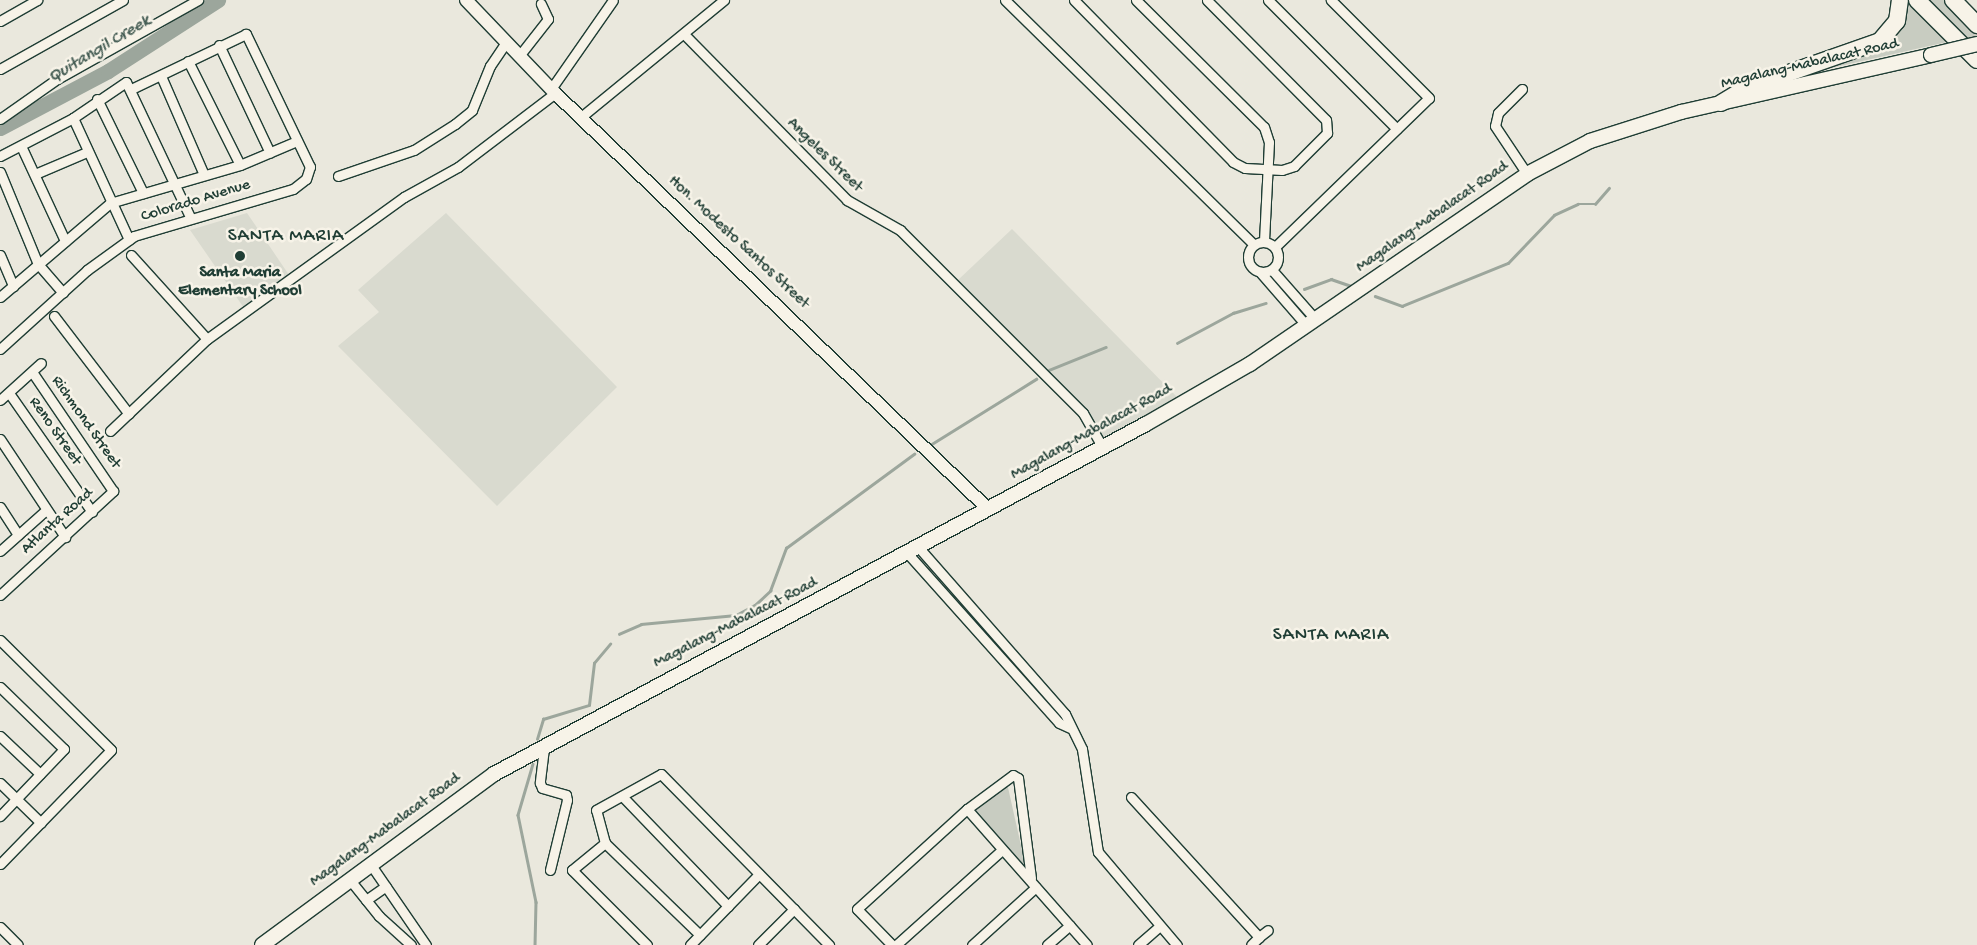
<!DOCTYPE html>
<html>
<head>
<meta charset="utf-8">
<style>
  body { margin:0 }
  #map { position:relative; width:1977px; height:945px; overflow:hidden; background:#eae8dd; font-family:"Gochi Hand",sans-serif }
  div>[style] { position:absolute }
  .built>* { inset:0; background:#d9dacf }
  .green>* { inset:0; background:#c8ccc1 }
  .stream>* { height:2.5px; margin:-1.25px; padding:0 1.25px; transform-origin:1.25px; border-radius:1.25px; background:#9ca69c }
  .river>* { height:15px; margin:-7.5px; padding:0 7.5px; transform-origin:7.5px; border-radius:7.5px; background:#9ca69c }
  .roads { filter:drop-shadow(1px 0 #1f3d34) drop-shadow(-1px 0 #1f3d34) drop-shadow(0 1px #1f3d34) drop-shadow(0 -1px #1f3d34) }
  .street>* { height:9px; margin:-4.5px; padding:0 4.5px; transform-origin:4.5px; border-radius:4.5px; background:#f7f3e8 }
  .street>.ring { margin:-4.5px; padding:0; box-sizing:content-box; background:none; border:9px solid #f7f3e8; border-radius:50% }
  .secondary>* { height:12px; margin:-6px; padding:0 6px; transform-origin:6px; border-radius:6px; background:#f7f3e8 }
  .primary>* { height:14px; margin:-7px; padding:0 7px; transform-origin:7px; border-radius:7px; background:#f7f3e8 }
  .highway>* { height:16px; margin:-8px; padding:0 8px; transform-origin:8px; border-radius:8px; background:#f7f3e8 }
  .bridges { filter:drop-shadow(1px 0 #1f3d34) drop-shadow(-1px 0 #1f3d34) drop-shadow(0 1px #1f3d34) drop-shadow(0 -1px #1f3d34) }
  .primary-bridge>* { height:14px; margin:-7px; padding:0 7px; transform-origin:7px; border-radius:7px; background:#f7f3e8 }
  .dots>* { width:14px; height:14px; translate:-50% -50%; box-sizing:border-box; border:2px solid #f7f3e8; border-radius:50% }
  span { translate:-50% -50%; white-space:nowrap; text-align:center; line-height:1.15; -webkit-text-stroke:5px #f7f3e8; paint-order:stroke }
  .street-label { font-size:16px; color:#1f3d34 }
  .poi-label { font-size:16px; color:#1f3d34; font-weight:700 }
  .water-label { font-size:18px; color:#445c53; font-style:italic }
  .quarter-label { font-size:19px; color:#1f3d34; letter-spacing:1px }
</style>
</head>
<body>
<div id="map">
  <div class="built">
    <i style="clip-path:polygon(247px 213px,289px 275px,244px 308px,190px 230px)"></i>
    <i style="clip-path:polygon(446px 213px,617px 387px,497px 506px,338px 346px,379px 312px,358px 290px)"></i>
    <i style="clip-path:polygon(1012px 229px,1177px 397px,1102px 439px,1084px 408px,958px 280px)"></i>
  </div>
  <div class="green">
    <i style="clip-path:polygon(1926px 0,1949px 0,1977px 29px,1977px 53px)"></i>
    <i style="clip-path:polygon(1909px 3px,1947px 42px,1822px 70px,1821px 65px,1855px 55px)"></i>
    <i style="clip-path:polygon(1007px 783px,1026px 868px,973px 809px)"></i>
  </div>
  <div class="stream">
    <i style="left:1304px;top:289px;width:29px;rotate:-20deg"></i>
    <i style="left:1331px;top:279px;width:21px;rotate:19deg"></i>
    <i style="left:1375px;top:296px;width:29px;rotate:20deg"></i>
    <i style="left:1402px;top:306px;width:114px;rotate:-22.1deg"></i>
    <i style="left:1508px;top:263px;width:66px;rotate:-46.2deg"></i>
    <i style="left:1554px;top:215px;width:26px;rotate:-25deg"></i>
    <i style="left:1578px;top:204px;width:17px"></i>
    <i style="left:1595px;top:204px;width:21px;rotate:-49deg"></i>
    <i style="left:1177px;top:343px;width:64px;rotate:-28.2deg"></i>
    <i style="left:1233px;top:313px;width:34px;rotate:-17deg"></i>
    <i style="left:1049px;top:370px;width:61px;rotate:-22deg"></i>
    <i style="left:930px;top:445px;width:125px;rotate:-31.9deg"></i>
    <i style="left:619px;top:634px;width:24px;rotate:-24deg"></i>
    <i style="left:641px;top:624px;width:95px;rotate:-5.4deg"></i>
    <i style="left:736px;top:615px;width:21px;rotate:-28deg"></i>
    <i style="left:755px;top:605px;width:21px;rotate:-43deg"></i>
    <i style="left:770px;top:591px;width:46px;rotate:-69.6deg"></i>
    <i style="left:786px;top:548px;width:159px;rotate:-36.3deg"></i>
    <i style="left:537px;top:739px;width:21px;rotate:-73deg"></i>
    <i style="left:543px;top:719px;width:48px;rotate:-16.9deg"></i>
    <i style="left:589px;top:705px;width:42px;rotate:-83.2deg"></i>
    <i style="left:594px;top:663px;width:25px;rotate:-50deg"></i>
    <i style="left:533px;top:764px;width:53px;rotate:106.4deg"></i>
    <i style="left:518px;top:815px;width:89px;rotate:78.3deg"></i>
    <i style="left:536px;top:902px;width:43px;rotate:91.3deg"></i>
  </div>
  <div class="river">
    <i style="left:0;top:128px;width:122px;rotate:-27.8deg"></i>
    <i style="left:108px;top:71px;width:131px;rotate:-32.8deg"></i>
  </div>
  <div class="roads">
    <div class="street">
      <i style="left:1005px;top:0;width:349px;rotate:44.5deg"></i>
      <i style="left:1074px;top:0;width:227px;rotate:45.5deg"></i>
      <i style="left:1233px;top:162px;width:13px;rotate:27deg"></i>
      <i style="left:1245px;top:168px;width:37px;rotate:3deg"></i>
      <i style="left:1282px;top:170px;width:13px;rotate:-18deg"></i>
      <i style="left:1294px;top:166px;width:47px;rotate:-45deg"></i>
      <i style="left:1327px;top:133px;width:13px;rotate:-94deg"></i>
      <i style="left:1326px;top:120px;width:169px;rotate:-134.8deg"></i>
      <i style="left:1136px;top:0;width:180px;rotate:44.8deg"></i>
      <i style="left:1264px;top:127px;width:16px;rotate:72deg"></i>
      <i style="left:1269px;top:142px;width:100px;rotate:92.9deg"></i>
      <i style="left:1268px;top:0;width:182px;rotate:45deg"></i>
      <i style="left:0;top:21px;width:43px;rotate:-29.6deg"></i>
      <i style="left:684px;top:34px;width:233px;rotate:45.5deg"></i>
      <i style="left:847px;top:200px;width:61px;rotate:29.5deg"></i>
      <i style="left:900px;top:230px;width:259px;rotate:45deg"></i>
      <i style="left:1083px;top:413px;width:40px;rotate:60.3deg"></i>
      <i style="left:219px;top:45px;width:119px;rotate:64.7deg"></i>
      <i style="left:519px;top:56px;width:47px;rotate:-51.9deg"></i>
      <i style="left:548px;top:19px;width:17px;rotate:-115deg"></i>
      <i style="left:188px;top:61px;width:116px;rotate:63.4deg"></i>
      <i style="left:0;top:69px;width:141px;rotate:-29.3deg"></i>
      <i style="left:161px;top:76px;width:108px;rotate:66.5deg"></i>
      <i style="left:551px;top:89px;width:108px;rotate:-55.1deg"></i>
      <i style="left:1522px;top:89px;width:34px;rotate:135deg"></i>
      <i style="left:1498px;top:113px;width:13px;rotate:103deg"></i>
      <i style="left:1495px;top:126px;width:58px;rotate:56.3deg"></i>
      <i style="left:97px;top:99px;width:105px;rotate:63.9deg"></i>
      <i style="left:581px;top:117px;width:185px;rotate:-39.3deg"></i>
      <i style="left:73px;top:118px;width:134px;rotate:65.3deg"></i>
      <i style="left:0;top:119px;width:70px;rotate:-35.1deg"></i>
      <i style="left:57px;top:79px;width:162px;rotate:-29.3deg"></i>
      <i style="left:21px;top:146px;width:105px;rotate:65.1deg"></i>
      <i style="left:0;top:156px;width:82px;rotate:-27.5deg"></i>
      <i style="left:73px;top:118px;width:64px;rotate:-34.2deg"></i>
      <i style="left:126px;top:82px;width:149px;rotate:64.6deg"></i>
      <i style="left:0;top:172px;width:100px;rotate:67.6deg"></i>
      <i style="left:38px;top:264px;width:38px;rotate:49deg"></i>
      <i style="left:35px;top:174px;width:56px;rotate:-22.9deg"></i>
      <i style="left:338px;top:176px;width:80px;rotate:-18.9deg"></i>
      <i style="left:414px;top:150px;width:49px;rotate:-32.4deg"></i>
      <i style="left:455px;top:124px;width:22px;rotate:-39deg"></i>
      <i style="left:472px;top:110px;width:48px;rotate:-67.8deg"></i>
      <i style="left:490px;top:66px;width:27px;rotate:-56deg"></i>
      <i class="ring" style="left:1248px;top:242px;width:21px;height:21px"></i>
      <i style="left:1275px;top:247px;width:214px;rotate:-44.1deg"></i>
      <i style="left:1429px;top:98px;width:139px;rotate:-135deg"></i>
      <i style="left:0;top:255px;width:34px;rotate:67deg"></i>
      <i style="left:131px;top:255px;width:113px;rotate:47.9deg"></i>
      <i style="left:1272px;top:270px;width:65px;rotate:48.7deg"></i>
      <i style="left:1260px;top:272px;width:70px;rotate:49deg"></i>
      <i style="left:0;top:297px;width:145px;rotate:-40.5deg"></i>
      <i style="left:110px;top:203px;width:135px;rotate:-16.3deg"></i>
      <i style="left:240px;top:165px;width:62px;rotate:-22.8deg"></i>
      <i style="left:54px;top:316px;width:123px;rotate:52.6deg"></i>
      <i style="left:0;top:349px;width:118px;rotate:-42.2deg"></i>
      <i style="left:87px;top:270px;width:58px;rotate:-35.9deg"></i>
      <i style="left:134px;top:236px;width:166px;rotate:-16.5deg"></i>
      <i style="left:293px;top:189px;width:16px;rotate:-38deg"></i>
      <i style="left:306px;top:179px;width:13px;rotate:-72deg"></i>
      <i style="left:310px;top:167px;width:148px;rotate:-115.7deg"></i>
      <i style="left:246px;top:34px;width:127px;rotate:154.4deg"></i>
      <i style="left:9px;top:393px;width:145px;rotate:55.1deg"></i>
      <i style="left:0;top:400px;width:55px;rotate:-42.1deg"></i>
      <i style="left:110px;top:431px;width:134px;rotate:-43.5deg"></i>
      <i style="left:207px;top:339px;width:243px;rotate:-35.8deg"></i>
      <i style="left:404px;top:197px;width:62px;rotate:-29.1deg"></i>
      <i style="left:458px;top:167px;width:122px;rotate:-37.3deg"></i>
      <i style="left:0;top:439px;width:118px;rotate:56.4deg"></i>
      <i style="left:0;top:507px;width:33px;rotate:57deg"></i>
      <i style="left:920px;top:549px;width:220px;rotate:48.7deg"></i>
      <i style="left:1065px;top:714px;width:39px;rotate:64deg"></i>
      <i style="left:1082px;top:749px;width:104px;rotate:81.2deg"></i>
      <i style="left:1098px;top:852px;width:122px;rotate:49.7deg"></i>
      <i style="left:0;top:551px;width:62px;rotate:-41.7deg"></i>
      <i style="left:909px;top:555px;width:225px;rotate:48.2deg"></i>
      <i style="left:1059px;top:723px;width:12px;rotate:24deg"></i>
      <i style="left:0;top:595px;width:154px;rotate:-42.6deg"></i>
      <i style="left:113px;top:491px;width:144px;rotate:-124.2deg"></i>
      <i style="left:0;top:640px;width:156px;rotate:44.7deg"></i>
      <i style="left:111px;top:750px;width:159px;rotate:134.2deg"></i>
      <i style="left:0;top:687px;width:89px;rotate:44.1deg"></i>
      <i style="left:64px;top:749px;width:93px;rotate:133.7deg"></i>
      <i style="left:0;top:736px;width:55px;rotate:43.5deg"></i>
      <i style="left:544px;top:748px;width:35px;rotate:97deg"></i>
      <i style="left:540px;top:783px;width:5px;rotate:68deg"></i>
      <i style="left:542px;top:788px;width:25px;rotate:16deg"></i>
      <i style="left:566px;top:795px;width:5px;rotate:79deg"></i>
      <i style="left:567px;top:800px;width:72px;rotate:103.7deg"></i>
      <i style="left:0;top:783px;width:57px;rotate:44.3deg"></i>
      <i style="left:622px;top:796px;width:153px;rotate:46.1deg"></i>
      <i style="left:1131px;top:797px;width:190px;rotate:47.6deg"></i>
      <i style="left:1259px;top:937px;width:11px;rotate:135deg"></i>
      <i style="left:967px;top:809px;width:181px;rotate:48.6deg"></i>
      <i style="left:605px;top:843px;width:132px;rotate:44.1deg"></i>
      <i style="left:371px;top:865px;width:97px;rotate:55.5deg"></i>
      <i style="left:350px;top:880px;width:46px;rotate:51.1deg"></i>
      <i style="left:379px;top:916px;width:43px;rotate:42.2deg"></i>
      <i style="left:366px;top:900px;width:24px;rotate:-35deg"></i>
      <i style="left:0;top:927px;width:25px;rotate:45deg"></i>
      <i style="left:1259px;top:937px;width:11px;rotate:-38deg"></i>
      <i style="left:647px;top:945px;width:106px;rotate:-135deg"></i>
      <i style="left:572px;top:870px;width:43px;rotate:-39.3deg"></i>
      <i style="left:605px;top:843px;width:34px;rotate:-105deg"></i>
      <i style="left:596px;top:810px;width:74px;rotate:-29deg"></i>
      <i style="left:661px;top:774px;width:240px;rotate:45.5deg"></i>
      <i style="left:690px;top:945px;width:99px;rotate:-45.8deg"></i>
      <i style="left:758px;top:945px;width:51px;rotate:-45deg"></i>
      <i style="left:892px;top:945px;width:50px;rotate:-134.2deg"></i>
      <i style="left:857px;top:909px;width:149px;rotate:-42.3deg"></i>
      <i style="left:967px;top:809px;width:57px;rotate:-36.5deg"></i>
      <i style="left:1013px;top:775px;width:6px;rotate:31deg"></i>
      <i style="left:1018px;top:778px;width:101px;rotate:82.6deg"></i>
      <i style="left:896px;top:945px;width:142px;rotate:-41.9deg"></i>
      <i style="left:972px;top:945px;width:86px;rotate:-42.2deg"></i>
      <i style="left:1047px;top:945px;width:30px;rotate:-41deg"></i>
      <i style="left:1138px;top:945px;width:29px;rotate:-41deg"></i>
    </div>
    <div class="secondary">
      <i style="left:466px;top:0;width:129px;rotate:46.3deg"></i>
      <i style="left:555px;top:93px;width:600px;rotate:43.85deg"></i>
    </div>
    <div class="primary">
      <i style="left:262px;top:945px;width:288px;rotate:-36.4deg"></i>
      <i style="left:494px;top:774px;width:740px;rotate:-28.23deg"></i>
      <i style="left:1146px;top:424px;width:120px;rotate:-30deg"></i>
      <i style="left:1250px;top:364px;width:336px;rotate:-34.4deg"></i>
      <i style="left:1527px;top:174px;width:71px;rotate:-27.6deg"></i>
      <i style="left:1590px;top:141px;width:96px;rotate:-17.7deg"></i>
      <i style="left:1681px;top:112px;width:256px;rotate:-12.8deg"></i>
    </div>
    <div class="highway">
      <i style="left:1917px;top:0;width:85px;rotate:45deg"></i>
      <i style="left:1953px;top:0;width:35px;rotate:46deg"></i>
      <i style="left:1721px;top:103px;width:29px;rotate:-31deg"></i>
      <i style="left:1746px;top:88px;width:142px;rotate:-19.3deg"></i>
      <i style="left:1880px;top:41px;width:26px;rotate:-50deg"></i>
      <i style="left:1897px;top:21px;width:21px;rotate:-82deg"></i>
    </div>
  </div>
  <div class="bridges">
    <div class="primary-bridge">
      <i style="left:1931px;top:55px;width:47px;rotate:-13.4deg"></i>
    </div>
  </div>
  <div class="dots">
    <i style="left:240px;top:256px;background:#1f3d34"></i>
  </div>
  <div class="street-label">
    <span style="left:1810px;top:65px;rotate:-13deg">Magalang-Mabalacat Road</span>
    <span style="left:824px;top:156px;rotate:44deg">Angeles Street</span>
    <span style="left:196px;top:202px;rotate:-17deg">Colorado Avenue</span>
    <span style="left:1433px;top:218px;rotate:-35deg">Magalang-Mabalacat Road</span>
    <span style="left:738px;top:243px;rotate:43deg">Hon. Modesto Santos Street</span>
    <span style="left:85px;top:423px;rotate:55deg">Richmond Street</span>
    <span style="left:54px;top:432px;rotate:55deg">Reno Street</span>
    <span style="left:1092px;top:433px;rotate:-29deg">Magalang-Mabalacat Road</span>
    <span style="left:58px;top:522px;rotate:-42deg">Atlanta Road</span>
    <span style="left:736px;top:624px;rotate:-27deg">Magalang-Mabalacat Road</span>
    <span style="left:386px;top:831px;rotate:-36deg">Magalang-Mabalacat Road</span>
  </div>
  <div class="poi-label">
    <span style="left:240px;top:283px">Santa Maria<br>Elementary School</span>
  </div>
  <div class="water-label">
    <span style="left:100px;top:50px;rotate:-31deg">Quitangil Creek</span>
  </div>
  <div class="quarter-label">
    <span style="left:286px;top:237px">SANTA MARIA</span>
    <span style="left:1331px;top:636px">SANTA MARIA</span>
  </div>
</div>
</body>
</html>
